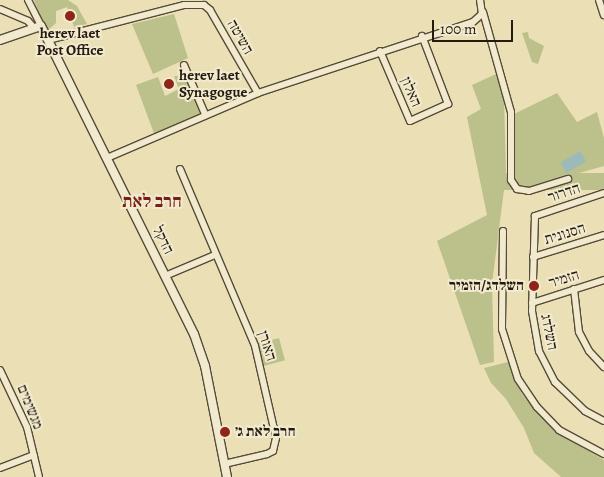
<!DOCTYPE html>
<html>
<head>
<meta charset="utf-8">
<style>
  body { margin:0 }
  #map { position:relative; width:604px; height:477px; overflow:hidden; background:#ebdfb5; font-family:Alegreya,"Frank Ruhl Libre",serif }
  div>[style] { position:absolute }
  .green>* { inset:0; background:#bcc08a; transform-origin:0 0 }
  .water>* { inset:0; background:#9cbab8; transform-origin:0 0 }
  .roads { filter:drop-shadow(1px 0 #564b38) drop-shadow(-1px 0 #564b38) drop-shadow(0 1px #564b38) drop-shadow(0 -1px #564b38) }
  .minor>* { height:6px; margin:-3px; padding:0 3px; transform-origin:3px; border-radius:3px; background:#f2eacf }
  .tertiary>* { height:8px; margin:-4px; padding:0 4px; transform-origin:4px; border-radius:4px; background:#f2eacf }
  .dots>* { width:14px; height:14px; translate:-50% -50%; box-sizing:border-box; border:2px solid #f2eacf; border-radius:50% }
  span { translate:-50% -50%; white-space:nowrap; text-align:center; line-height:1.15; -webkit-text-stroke:4px #f2eacf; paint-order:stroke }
  .poi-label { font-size:15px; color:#241a0f; font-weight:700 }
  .left { translate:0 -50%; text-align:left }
  .right { translate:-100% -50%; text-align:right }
  .street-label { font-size:15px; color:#241a0f }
  .quarter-label { font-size:18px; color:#7a1f14; font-weight:700 }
  .scale { position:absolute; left:432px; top:20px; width:81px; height:22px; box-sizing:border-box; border:2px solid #241a0f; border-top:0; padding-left:6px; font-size:15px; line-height:18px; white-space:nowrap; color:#241a0f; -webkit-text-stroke:4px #f2eacf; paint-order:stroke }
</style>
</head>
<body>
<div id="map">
  <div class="green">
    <i style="clip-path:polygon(34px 0,68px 0,77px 6px,87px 24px,74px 27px,67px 7px,56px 11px,56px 23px,46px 32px)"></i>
    <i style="clip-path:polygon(174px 14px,188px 58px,153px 74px,132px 24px)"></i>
    <i style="clip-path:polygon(528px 32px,529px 38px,544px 46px,538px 64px,532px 62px,522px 33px)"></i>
    <i style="clip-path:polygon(496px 74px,504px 100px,506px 174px,492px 284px,494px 362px,480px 365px,437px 241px,487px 215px,467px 117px,481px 109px,472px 85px)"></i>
    <i style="clip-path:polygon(174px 76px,189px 77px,205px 114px,155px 136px,136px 85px,158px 77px,165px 96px,179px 89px)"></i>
    <i style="clip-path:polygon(557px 93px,577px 122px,597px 112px,604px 138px,604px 166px,529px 187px,518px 182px,515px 173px,514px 114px)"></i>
    <i style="left:604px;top:173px;width:17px;height:101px;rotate:90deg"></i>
    <i style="left:279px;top:338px;width:23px;height:25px;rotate:75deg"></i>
    <i style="clip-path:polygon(508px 362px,522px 394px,540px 416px,558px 433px,604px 460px,604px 477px,561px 477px,534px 453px,524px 428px,506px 399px,491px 383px,484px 368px)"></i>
  </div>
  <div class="water">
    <i style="left:580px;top:151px;width:12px;height:23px;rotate:59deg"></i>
  </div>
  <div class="roads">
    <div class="minor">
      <i style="left:28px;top:0;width:29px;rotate:63deg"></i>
      <i style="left:599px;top:0;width:16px;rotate:72deg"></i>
      <i style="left:0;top:9px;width:30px;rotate:23deg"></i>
      <i style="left:28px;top:21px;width:9px;rotate:49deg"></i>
      <i style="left:483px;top:12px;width:104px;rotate:74.4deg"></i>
      <i style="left:511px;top:112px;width:68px;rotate:90deg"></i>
      <i style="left:511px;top:180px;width:11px;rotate:56deg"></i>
      <i style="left:517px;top:189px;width:12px;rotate:9deg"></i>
      <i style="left:529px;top:191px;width:41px;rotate:-17.1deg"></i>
      <i style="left:48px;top:40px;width:140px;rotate:-14.4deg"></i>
      <i style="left:184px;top:5px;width:20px"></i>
      <i style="left:204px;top:5px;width:8px;rotate:40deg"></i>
      <i style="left:210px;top:10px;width:96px;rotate:60deg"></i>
      <i style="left:380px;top:51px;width:76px;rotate:66.8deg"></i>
      <i style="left:410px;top:121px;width:42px;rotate:-24.1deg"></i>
      <i style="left:448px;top:104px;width:73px;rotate:-110.9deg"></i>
      <i style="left:184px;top:65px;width:53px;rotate:66.8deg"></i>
      <i style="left:107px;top:158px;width:164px;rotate:-23.3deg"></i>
      <i style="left:258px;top:93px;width:226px;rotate:-18.3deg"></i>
      <i style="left:473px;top:22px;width:12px;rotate:-42deg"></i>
      <i style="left:482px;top:14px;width:14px;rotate:-98deg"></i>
      <i style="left:180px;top:169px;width:192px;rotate:67deg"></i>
      <i style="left:255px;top:346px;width:94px;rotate:77.1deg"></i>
      <i style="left:276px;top:438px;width:13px;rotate:103deg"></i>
      <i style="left:273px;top:451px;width:7px;rotate:153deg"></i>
      <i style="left:267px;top:454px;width:44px;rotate:166.9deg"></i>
      <i style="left:604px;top:193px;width:73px;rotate:161.6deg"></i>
      <i style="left:535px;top:216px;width:95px;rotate:91.8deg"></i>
      <i style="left:532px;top:311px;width:41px;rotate:80.1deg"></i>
      <i style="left:539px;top:351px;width:35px;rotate:63deg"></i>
      <i style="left:555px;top:382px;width:42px;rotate:44deg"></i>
      <i style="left:585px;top:411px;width:21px;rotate:28deg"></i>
      <i style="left:503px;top:231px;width:98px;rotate:90.6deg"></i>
      <i style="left:502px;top:329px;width:52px;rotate:72.3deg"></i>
      <i style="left:518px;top:379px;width:34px;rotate:56deg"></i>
      <i style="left:537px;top:407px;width:32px;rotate:46deg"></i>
      <i style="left:559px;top:430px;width:51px;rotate:28.1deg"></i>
      <i style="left:533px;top:257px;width:74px;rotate:-17.2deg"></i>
      <i style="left:165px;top:276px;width:54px;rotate:-22.8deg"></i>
      <i style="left:574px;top:289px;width:43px;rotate:83.4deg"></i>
      <i style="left:579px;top:332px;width:21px;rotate:62deg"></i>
      <i style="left:589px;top:351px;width:22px;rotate:47deg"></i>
      <i style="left:532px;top:303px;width:76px;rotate:-17.7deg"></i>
      <i style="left:0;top:370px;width:63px;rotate:64.7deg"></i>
      <i style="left:27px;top:427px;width:51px;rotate:76.5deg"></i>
      <i style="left:0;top:468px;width:36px;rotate:-21deg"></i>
    </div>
    <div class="tertiary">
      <i style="left:0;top:40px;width:43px;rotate:-18.9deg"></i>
      <i style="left:41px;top:26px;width:344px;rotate:63.6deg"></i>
      <i style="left:194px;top:334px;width:34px;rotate:71deg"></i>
      <i style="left:205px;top:366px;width:113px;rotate:78.8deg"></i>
    </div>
  </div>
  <div class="dots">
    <i style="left:70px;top:16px;background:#8f2418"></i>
    <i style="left:169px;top:84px;background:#8f2418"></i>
    <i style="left:534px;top:286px;background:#8f2418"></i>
    <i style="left:225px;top:432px;background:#8f2418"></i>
  </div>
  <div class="poi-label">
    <span style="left:70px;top:42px">herev laet<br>Post Office</span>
    <span class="left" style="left:179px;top:84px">herev laet<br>Synagogue</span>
    <span class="right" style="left:524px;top:286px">השלדג/הזמיר</span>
    <span class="left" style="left:235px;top:432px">חרב לאת ג׳</span>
  </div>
  <div class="street-label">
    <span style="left:240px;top:37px;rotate:60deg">השיטה</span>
    <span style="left:411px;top:92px;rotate:67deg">האלון</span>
    <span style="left:564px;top:193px;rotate:-18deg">הדרור</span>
    <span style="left:565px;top:234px;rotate:-17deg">הסנונית</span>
    <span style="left:163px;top:240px;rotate:64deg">הדקל</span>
    <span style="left:564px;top:279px;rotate:-17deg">הזמיר</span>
    <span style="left:549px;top:332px;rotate:78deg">השלדג</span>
    <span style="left:267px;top:346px;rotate:72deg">האורן</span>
    <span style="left:30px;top:407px;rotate:68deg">מגשימים</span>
  </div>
  <div class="quarter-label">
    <span style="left:152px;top:201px">חרב לאת</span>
  </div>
  <div class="scale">100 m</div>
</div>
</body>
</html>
